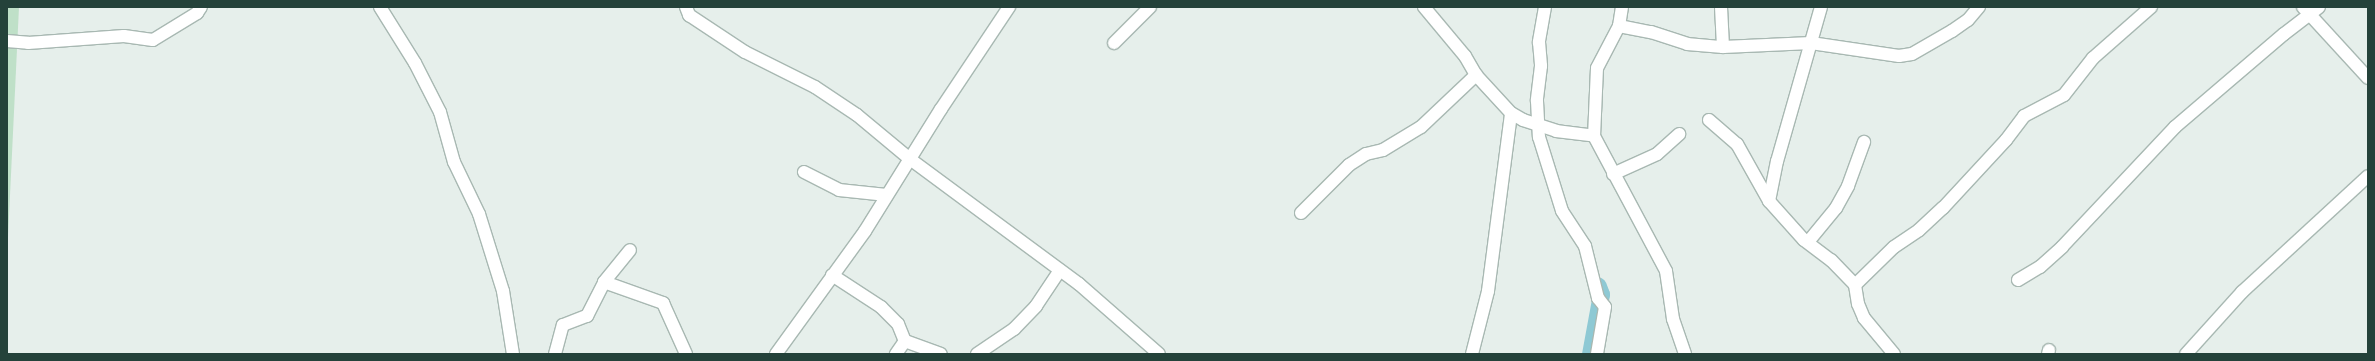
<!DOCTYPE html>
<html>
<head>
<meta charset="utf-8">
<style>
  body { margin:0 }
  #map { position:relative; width:2375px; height:361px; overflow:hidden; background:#e6efeb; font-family:"Roboto Condensed",sans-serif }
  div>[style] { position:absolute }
  .green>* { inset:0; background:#bfe0c8 }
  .river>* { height:17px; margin:-8.5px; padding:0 8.5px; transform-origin:8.5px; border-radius:8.5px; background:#8ec9d4 }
  .roads { filter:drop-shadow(1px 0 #a8b8b2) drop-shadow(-1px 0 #a8b8b2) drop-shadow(0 1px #a8b8b2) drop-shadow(0 -1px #a8b8b2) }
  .minor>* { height:12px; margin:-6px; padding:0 6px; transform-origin:6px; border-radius:6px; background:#fff }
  span { translate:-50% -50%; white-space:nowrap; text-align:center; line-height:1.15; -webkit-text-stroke:3.5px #f7fbf9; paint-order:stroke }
  .frame { position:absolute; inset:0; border:8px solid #24423a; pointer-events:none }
</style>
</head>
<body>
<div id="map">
  <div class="green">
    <i style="clip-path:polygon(7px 7px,19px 7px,7px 258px)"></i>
  </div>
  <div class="river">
    <i style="left:1590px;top:354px;width:61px;rotate:-79.6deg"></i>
    <i style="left:1601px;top:294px;width:9px;rotate:-111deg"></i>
  </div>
  <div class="roads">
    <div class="minor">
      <i style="left:380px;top:7px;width:66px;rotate:58deg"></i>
      <i style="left:415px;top:63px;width:55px;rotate:63deg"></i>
      <i style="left:440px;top:112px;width:52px;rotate:74.4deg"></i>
      <i style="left:454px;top:162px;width:58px;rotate:64.3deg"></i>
      <i style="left:479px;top:214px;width:81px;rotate:72.7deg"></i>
      <i style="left:503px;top:291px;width:64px;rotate:81deg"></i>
      <i style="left:686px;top:7px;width:9px;rotate:69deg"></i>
      <i style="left:689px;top:15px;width:67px;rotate:33.5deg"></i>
      <i style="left:745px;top:52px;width:78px;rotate:26.6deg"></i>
      <i style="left:815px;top:87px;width:50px;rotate:33.7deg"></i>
      <i style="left:857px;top:115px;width:69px;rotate:39.7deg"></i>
      <i style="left:910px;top:159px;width:210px;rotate:36.5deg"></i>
      <i style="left:1079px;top:284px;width:106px;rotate:41.2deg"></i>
      <i style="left:1424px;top:7px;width:64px;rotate:50.1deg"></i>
      <i style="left:1465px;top:56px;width:22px;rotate:60deg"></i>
      <i style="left:1476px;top:75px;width:52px;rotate:47.4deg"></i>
      <i style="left:1511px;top:113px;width:14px;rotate:30deg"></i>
      <i style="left:1523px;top:120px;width:35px;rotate:18deg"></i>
      <i style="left:1556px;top:131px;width:38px;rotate:7deg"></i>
      <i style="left:1545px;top:7px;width:36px;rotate:100deg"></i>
      <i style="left:1539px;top:42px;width:24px;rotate:85deg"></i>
      <i style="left:1541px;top:66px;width:35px;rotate:97deg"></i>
      <i style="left:1537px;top:101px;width:36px;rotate:87deg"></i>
      <i style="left:1539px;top:137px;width:77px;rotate:72.7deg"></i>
      <i style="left:1562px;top:211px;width:42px;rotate:56.7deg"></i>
      <i style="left:1585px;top:246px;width:54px;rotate:76deg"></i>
      <i style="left:1598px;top:298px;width:11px;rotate:52deg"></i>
      <i style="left:1605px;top:307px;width:48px;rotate:99.7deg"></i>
      <i style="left:1622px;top:7px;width:19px;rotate:99deg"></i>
      <i style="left:1619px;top:26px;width:47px;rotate:117.6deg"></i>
      <i style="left:1597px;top:68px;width:68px;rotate:92.5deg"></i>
      <i style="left:1594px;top:136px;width:153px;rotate:61.9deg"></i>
      <i style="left:1666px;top:271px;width:49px;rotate:81.7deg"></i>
      <i style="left:1673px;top:319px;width:37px;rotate:71deg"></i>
      <i style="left:1721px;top:7px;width:40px;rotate:87.1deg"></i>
      <i style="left:1821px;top:7px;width:160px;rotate:105.9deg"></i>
      <i style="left:1777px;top:161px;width:41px;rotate:101.3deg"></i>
      <i style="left:1769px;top:201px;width:52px;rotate:48.1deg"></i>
      <i style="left:1804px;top:240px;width:34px;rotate:37deg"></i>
      <i style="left:1831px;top:260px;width:35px;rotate:46deg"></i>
      <i style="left:2303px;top:7px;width:96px;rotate:47.5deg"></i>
      <i style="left:1619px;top:26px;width:33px;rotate:11deg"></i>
      <i style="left:1651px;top:32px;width:38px;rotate:18deg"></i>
      <i style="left:1687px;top:44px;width:36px;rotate:5deg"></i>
      <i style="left:1723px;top:47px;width:88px;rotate:-2.6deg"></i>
      <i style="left:1811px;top:43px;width:89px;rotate:8.4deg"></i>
      <i style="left:1899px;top:56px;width:13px;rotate:-9deg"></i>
      <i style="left:1912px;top:54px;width:46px;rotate:-29.9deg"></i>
      <i style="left:1952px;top:31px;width:19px;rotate:-35deg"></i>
      <i style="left:1968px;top:20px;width:17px;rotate:-50deg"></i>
      <i style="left:7px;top:41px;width:21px;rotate:5deg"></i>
      <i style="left:28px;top:43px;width:96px;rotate:-4.2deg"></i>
      <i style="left:124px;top:36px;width:29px;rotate:8deg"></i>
      <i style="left:153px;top:40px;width:52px;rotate:-31.5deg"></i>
      <i style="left:197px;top:13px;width:7px;rotate:-56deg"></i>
      <i style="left:1114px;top:43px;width:51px;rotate:-45deg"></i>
      <i style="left:1709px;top:120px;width:37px;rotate:41deg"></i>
      <i style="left:1737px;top:144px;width:65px;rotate:60.7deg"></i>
      <i style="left:804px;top:172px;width:39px;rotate:27deg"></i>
      <i style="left:839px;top:190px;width:48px;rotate:5.9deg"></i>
      <i style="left:1613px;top:174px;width:48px;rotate:-24.4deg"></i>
      <i style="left:1657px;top:154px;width:30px;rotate:-42deg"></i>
      <i style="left:1301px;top:213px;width:68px;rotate:-45deg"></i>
      <i style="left:1349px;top:165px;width:20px;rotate:-33deg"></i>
      <i style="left:1366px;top:154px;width:17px;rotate:-13deg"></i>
      <i style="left:1383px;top:150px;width:44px;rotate:-31.2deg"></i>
      <i style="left:1421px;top:127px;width:76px;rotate:-43.4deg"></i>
      <i style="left:1808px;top:242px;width:44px;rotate:-50.5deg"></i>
      <i style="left:1836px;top:208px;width:25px;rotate:-61deg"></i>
      <i style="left:1848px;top:186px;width:47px;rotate:-70deg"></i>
      <i style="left:832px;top:275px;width:59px;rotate:33.1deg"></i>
      <i style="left:881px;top:307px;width:24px;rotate:45deg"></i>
      <i style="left:898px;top:324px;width:18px;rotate:68deg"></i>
      <i style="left:905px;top:341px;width:16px;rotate:125deg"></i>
      <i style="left:2018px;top:280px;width:26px;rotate:-31deg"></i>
      <i style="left:2040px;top:267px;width:30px;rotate:-42deg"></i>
      <i style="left:2062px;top:247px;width:165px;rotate:-46.7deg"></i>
      <i style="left:2175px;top:127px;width:143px;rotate:-40.5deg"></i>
      <i style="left:2284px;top:34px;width:44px;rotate:-37.6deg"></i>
      <i style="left:604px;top:282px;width:41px;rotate:-50.9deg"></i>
      <i style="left:905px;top:341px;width:38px;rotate:20deg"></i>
      <i style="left:555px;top:354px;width:30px;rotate:-75deg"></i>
      <i style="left:563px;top:325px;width:26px;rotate:-21deg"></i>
      <i style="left:587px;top:316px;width:38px;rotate:-63deg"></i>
      <i style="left:604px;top:282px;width:63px;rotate:19.6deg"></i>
      <i style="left:663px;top:303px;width:56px;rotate:65.7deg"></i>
      <i style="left:776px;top:354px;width:152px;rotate:-54.1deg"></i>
      <i style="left:865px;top:231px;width:144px;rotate:-58.1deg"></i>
      <i style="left:941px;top:109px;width:123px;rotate:-56.3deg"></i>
      <i style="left:977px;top:354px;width:45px;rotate:-34deg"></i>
      <i style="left:1014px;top:329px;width:32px;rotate:-46deg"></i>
      <i style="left:1036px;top:306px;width:43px;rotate:-56.3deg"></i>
      <i style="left:1472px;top:354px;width:65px;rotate:-75.7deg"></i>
      <i style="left:1488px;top:291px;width:179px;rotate:-82.6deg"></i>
      <i style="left:1894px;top:354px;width:47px;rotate:-129.8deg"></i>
      <i style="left:1864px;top:318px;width:15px;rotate:-113deg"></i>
      <i style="left:1858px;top:304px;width:19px;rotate:-99deg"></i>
      <i style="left:1855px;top:285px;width:54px;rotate:-44.3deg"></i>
      <i style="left:1894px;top:247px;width:30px;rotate:-34deg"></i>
      <i style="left:1919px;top:230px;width:33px;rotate:-43deg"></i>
      <i style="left:1943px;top:208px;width:93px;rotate:-47.2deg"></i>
      <i style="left:2006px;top:140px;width:30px;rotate:-53deg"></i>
      <i style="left:2024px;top:116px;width:45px;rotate:-27.7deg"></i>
      <i style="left:2064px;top:95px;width:47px;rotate:-51.9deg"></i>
      <i style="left:2093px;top:58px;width:77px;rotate:-41.3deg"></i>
      <i style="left:2048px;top:354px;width:4px;rotate:-76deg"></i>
      <i style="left:2186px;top:354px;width:84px;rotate:-47.9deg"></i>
      <i style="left:2242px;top:292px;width:171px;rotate:-42.6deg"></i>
    </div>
  </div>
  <div class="frame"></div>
</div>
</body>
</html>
